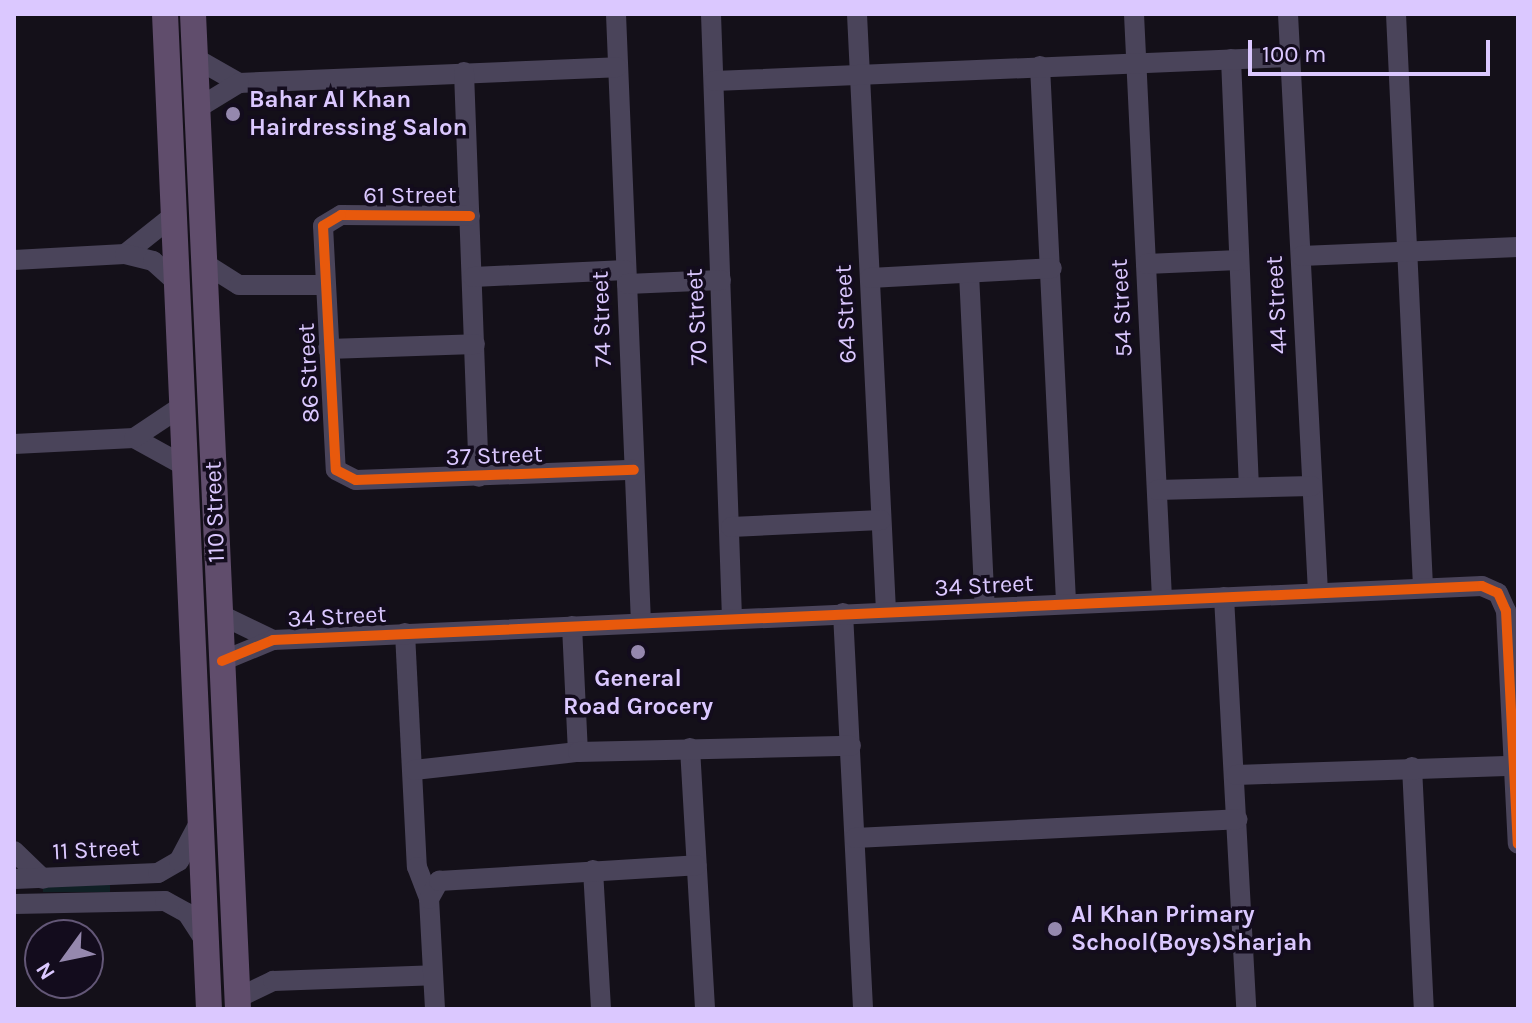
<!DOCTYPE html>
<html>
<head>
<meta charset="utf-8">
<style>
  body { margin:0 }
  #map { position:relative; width:1532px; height:1023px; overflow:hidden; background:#141019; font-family:Karla,sans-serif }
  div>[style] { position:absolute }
  .green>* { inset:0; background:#102025; transform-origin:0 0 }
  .minor>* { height:20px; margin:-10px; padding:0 10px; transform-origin:10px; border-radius:10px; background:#4a445a }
  .major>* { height:26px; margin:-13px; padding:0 13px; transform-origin:13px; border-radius:13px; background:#604d6c }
  .cycleway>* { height:10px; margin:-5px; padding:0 5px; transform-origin:5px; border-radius:5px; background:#e8590c }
  .dots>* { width:22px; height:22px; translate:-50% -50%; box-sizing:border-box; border:4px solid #130c1d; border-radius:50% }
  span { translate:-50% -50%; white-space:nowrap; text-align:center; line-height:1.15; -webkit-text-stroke:7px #130c1d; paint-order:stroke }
  .poi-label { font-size:24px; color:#dbc8ff; font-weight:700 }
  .left { translate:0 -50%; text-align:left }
  .street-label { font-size:24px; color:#dbc8ff }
  .frame { position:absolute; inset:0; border:16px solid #dbc8ff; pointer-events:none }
  .north { position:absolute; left:24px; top:919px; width:80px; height:80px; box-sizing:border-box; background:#130c1d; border:2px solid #635777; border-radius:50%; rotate:237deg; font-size:22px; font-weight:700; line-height:32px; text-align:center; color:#dbc8ff }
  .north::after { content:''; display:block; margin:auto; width:28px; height:36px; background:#9588ae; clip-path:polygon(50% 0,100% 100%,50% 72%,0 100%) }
  .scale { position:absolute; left:1248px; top:40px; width:242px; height:36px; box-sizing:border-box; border:4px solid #dbc8ff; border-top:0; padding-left:10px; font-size:24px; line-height:28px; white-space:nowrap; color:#dbc8ff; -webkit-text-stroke:6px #130c1d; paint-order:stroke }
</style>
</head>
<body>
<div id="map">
  <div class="green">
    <i style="left:110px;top:883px;width:9px;height:67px;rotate:90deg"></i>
  </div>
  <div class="minor">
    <i style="left:616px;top:14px;width:609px;rotate:87.65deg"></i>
    <i style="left:711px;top:14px;width:604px;rotate:88.01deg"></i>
    <i style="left:857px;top:14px;width:598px;rotate:87.22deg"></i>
    <i style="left:1134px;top:14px;width:585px;rotate:87.26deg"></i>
    <i style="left:1288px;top:14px;width:579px;rotate:87.03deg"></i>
    <i style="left:1396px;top:14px;width:574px;rotate:87.3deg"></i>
    <i style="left:195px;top:58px;width:51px;rotate:29.6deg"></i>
    <i style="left:239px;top:83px;width:378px;rotate:-2.4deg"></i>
    <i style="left:1231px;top:59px;width:427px;rotate:87.6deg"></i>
    <i style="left:1040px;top:66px;width:537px;rotate:87.22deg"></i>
    <i style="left:464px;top:72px;width:405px;rotate:87.9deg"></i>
    <i style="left:714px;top:81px;width:576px;rotate:-2.39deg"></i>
    <i style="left:198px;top:108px;width:48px;rotate:-31.4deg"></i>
    <i style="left:470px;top:216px;width:129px;rotate:-179.6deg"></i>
    <i style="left:341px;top:215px;width:21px;rotate:149deg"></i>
    <i style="left:323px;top:226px;width:244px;rotate:87deg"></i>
    <i style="left:336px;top:470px;width:22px;rotate:27deg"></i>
    <i style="left:356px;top:480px;width:278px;rotate:-2.1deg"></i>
    <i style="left:125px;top:254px;width:63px;rotate:-38.5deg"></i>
    <i style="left:1301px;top:256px;width:217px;rotate:-2.4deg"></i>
    <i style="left:14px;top:260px;width:111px;rotate:-3.1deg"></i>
    <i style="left:125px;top:254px;width:29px;rotate:14deg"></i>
    <i style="left:153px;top:261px;width:31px;rotate:42deg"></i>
    <i style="left:204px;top:263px;width:41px;rotate:32.2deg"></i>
    <i style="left:239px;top:285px;width:86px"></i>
    <i style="left:1146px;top:264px;width:93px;rotate:-2.5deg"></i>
    <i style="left:969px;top:273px;width:334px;rotate:87.3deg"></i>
    <i style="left:473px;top:277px;width:153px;rotate:-2.6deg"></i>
    <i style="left:870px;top:278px;width:182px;rotate:-3.1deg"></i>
    <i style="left:627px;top:284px;width:94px;rotate:-2.4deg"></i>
    <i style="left:328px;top:349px;width:147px;rotate:-1.9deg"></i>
    <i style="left:134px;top:438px;width:58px;rotate:28.8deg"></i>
    <i style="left:14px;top:444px;width:120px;rotate:-2.9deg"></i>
    <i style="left:134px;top:438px;width:58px;rotate:-33.7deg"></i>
    <i style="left:1157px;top:490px;width:155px;rotate:-1.5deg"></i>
    <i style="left:731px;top:527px;width:150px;rotate:-2.7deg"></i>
    <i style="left:1224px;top:597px;width:413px;rotate:86.9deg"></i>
    <i style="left:843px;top:613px;width:397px;rotate:87.1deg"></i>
    <i style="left:219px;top:614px;width:60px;rotate:25.7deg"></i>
    <i style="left:572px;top:626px;width:126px;rotate:87.3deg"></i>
    <i style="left:405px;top:633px;width:234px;rotate:87.1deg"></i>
    <i style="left:417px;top:867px;width:34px;rotate:69deg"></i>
    <i style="left:222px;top:661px;width:55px;rotate:-22.4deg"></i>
    <i style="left:273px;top:640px;width:1210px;rotate:-2.56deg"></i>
    <i style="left:1482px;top:586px;width:17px;rotate:24deg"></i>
    <i style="left:1498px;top:593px;width:20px;rotate:66deg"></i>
    <i style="left:1506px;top:611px;width:233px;rotate:87.1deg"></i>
    <i style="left:690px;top:748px;width:261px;rotate:86.7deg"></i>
    <i style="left:1412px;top:767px;width:242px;rotate:87.2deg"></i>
    <i style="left:414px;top:770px;width:165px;rotate:-6.3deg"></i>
    <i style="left:578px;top:752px;width:273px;rotate:-1.3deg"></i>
    <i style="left:1236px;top:775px;width:278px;rotate:-1.9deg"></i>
    <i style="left:855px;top:838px;width:383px;rotate:-2.8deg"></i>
    <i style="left:14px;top:851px;width:40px;rotate:44deg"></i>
    <i style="left:593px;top:870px;width:139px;rotate:86.7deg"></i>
    <i style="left:14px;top:879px;width:144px;rotate:-2.4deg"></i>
    <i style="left:158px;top:873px;width:24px;rotate:-30deg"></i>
    <i style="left:179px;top:861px;width:43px;rotate:-62.2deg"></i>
    <i style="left:14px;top:904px;width:151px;rotate:-1.1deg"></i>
    <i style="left:165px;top:901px;width:25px;rotate:29deg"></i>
    <i style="left:187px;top:913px;width:31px;rotate:57deg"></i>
    <i style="left:238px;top:998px;width:39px;rotate:-26deg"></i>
    <i style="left:273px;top:981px;width:160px;rotate:-2.1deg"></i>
    <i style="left:435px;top:1009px;width:110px;rotate:-93.1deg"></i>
    <i style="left:429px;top:899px;width:21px;rotate:-61deg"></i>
    <i style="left:439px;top:881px;width:258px;rotate:-3.5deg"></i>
  </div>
  <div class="major">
    <i style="left:165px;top:14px;width:996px;rotate:87.47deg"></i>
    <i style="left:193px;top:14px;width:996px;rotate:87.41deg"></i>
  </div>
  <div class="cycleway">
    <i style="left:470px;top:216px;width:129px;rotate:-179.6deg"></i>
    <i style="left:341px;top:215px;width:21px;rotate:149deg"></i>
    <i style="left:323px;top:226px;width:244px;rotate:87deg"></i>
    <i style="left:336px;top:470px;width:22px;rotate:27deg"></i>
    <i style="left:356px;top:480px;width:278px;rotate:-2.1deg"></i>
    <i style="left:222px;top:661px;width:55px;rotate:-22.4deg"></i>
    <i style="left:273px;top:640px;width:1210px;rotate:-2.56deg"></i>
    <i style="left:1482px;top:586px;width:17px;rotate:24deg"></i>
    <i style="left:1498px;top:593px;width:20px;rotate:66deg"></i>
    <i style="left:1506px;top:611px;width:233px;rotate:87.1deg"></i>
  </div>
  <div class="dots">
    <i style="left:233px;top:114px;background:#9588ae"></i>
    <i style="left:638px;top:652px;background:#9588ae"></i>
    <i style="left:1055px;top:929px;background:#9588ae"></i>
  </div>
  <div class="poi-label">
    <span class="left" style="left:249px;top:114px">Bahar Al Khan<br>Hairdressing Salon</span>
    <span style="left:638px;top:693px">General<br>Road Grocery</span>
    <span class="left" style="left:1071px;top:929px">Al Khan Primary<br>School(Boys)Sharjah</span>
  </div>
  <div class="street-label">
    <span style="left:410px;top:196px">61 Street</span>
    <span style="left:1277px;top:305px;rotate:-93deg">44 Street</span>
    <span style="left:1122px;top:308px;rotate:-93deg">54 Street</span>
    <span style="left:846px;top:314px;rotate:-93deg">64 Street</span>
    <span style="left:697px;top:317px;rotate:-93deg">70 Street</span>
    <span style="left:602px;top:319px;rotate:-92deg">74 Street</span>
    <span style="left:309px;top:373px;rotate:-93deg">86 Street</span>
    <span style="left:494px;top:456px;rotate:-2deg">37 Street</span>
    <span style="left:215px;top:512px;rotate:-92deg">110 Street</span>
    <span style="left:984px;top:586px;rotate:-3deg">34 Street</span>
    <span style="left:337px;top:617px;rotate:-3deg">34 Street</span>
    <span style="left:96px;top:850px;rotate:-3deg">11 Street</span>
  </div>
  <div class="frame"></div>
  <div class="north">N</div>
  <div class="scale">100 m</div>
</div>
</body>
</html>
